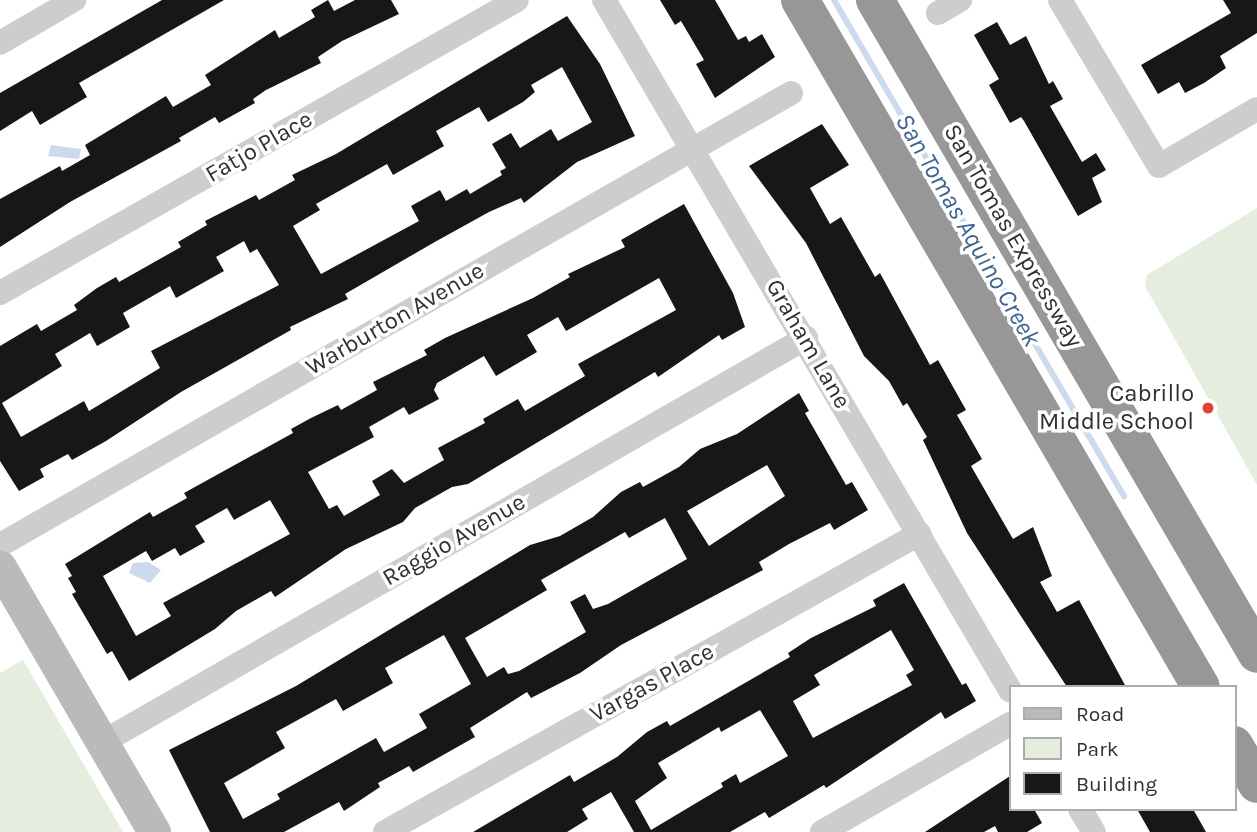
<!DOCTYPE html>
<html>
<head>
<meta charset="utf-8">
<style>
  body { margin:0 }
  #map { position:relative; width:1257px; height:832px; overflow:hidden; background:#fff; font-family:Karla,sans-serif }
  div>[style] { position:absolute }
  .green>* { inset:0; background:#e4edde }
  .water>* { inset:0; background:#cbdaec }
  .stream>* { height:6px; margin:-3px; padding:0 3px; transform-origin:3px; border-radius:3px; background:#cbdaec }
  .building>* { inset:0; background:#171717 }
  .street>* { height:24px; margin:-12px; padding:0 12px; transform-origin:12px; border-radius:12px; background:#cdcdcd }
  .secondary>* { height:33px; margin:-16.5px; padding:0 16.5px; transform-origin:16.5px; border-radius:16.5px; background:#bababa }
  .highway>* { height:38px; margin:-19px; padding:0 19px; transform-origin:19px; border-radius:19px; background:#979797 }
  .dots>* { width:19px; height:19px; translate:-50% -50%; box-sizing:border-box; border:4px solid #fff; border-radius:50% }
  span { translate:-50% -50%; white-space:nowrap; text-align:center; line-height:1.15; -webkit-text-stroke:7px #fff; paint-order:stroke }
  .street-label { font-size:24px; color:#303030 }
  .poi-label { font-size:24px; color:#303030 }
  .right { translate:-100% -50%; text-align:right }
  .water-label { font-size:26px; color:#3e6592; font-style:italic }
  .legend { position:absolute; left:1009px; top:685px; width:228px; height:126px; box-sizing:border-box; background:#fff; border:2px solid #acacac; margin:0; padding:9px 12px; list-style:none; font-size:21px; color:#303030 }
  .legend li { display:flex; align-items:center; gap:14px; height:35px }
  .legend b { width:35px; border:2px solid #acacac }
</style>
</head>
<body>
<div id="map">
  <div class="green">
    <i style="clip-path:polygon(1257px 208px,1257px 485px,1145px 286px,1147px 275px)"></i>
    <i style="clip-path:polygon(23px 660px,123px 832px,0 832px,0 673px)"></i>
  </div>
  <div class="water">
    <i style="clip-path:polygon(51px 145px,81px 149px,79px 159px,48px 156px)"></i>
    <i style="clip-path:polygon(148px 562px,161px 570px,150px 583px,129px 573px,133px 563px)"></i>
  </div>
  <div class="stream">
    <i style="left:834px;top:0;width:575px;rotate:59.69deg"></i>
  </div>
  <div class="building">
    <i style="clip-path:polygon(162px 0,224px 0,79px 83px,87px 97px,40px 125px,32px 111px,0 131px,0 93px)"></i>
    <i style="clip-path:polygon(328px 0,334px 11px,355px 0,391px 0,399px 14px,342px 41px,318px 57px,321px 63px,266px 90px,253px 99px,255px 103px,219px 123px,215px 117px,179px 138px,181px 141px,70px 202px,0 247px,0 199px,60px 166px,62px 171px,90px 155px,85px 145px,166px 96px,173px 107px,211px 85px,205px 75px,275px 30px,279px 38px,315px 17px,311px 10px)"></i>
    <i style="clip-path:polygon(660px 0,715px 0,738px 40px,746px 36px,749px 42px,762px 34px,775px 57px,715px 98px,696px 64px,704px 60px,681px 21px,675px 25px)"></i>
    <i style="clip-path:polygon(1223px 0,1257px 0,1257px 33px,1220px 56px,1226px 68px,1204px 83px,1185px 93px,1179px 82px,1158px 94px,1141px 65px,1231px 13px)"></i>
    <i style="clip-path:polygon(evenodd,567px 16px,600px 64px,635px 136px,577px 162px,524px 203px,521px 198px,489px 212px,433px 243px,345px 294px,348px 299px,290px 327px,291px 330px,181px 392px,106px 441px,72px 460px,68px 454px,40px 469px,44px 477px,19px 491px,0 461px,0 346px,37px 324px,41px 331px,77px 310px,74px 305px,97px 288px,116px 277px,119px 282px,181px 247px,178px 242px,207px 225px,205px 221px,256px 195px,259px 200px,295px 180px,292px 175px,336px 154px,567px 16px,562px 67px,592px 122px,558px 141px,551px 129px,520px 148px,511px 133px,492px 144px,506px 168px,500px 171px,502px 175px,470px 194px,467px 189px,446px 201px,440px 190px,411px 206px,419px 221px,321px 274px,293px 226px,320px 210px,316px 204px,387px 164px,393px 175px,444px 146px,436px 131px,479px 107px,488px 122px,523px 102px,535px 92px,531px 85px,562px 67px,567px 16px,244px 241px,250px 253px,257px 249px,279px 285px,151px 351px,160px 368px,89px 411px,84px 401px,21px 437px,2px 403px,62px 366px,55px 354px,90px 333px,97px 346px,130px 327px,123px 313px,170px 286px,176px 298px,224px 271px,216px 257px,244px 241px)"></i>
    <i style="clip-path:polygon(997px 22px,1010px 45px,1026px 36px,1049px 84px,1053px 81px,1063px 99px,1050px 106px,1082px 162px,1096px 153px,1106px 170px,1092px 178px,1102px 202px,1078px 216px,1024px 121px,1021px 117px,1010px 123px,989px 85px,999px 79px,974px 35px)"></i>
    <i style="clip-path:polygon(822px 124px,849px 165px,810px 188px,830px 224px,841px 217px,875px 277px,880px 273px,930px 365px,938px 360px,966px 410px,957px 415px,982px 459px,971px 466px,1013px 539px,1033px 527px,1052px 576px,1040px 582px,1057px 612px,1079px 600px,1126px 687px,1067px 687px,967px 533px,923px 440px,927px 437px,907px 403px,903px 406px,889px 381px,864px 356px,806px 243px,749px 166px)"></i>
    <i style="clip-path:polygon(evenodd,684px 204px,733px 293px,745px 327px,722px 340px,719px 335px,658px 377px,655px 372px,468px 484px,452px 487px,415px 508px,403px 522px,346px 549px,275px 597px,271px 591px,236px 611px,215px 629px,129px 681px,112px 651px,107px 654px,72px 594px,76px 592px,68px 578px,72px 576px,65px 564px,150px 512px,153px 517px,187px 498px,184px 493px,293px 433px,291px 429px,311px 418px,338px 405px,341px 410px,377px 390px,373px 382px,427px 355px,424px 350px,445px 338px,533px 298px,570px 277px,568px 274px,625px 247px,621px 240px,684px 204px,659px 278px,676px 310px,578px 364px,585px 376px,525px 411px,518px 399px,483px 419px,485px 423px,438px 448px,444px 460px,404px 483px,392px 469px,372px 481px,380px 495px,344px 516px,337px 505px,329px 509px,308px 472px,374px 437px,369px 427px,404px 407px,409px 415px,439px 399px,434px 390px,437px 383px,484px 356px,496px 376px,537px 352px,527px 335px,558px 317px,566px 331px,659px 278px,684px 204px,270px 500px,290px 534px,163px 603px,171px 616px,136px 636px,103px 576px,146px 551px,152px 561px,175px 548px,180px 556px,205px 542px,195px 526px,227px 508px,234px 520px,270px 500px)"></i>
    <i style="clip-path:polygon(evenodd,799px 393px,809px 411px,805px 413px,846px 485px,852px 482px,868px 510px,834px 530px,830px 523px,789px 544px,759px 562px,763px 570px,621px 645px,580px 673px,531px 698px,527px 692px,470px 728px,475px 737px,413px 772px,409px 766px,378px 783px,380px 787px,344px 811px,339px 802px,284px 832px,210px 832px,169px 750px,296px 686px,530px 545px,560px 536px,593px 517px,621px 492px,640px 482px,643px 487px,679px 467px,700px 449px,737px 434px,799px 393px,767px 465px,785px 496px,709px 546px,687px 511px,767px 465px,799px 393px,665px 518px,687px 559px,608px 604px,593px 609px,585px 594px,570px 602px,586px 632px,519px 671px,508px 674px,504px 667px,487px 677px,465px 638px,547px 590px,541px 580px,625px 532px,629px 538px,665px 518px,799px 393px,444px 635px,471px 684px,419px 714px,427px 728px,384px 752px,376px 738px,277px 794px,280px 799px,243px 819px,224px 783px,285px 748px,276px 732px,336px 699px,343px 711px,393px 683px,385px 668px,444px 635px)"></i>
    <i style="clip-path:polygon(evenodd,904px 583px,962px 685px,966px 683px,976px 701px,945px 719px,941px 712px,826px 788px,824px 785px,769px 818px,765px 812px,730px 832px,634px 832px,611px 792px,582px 809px,588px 819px,567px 832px,473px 832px,570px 775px,574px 782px,617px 757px,647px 732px,667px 721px,670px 726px,790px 657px,788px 653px,811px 638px,876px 606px,873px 600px,904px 583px,891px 630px,914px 670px,906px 675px,912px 685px,813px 738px,793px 701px,820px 685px,814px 675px,891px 630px,904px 583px,760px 710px,788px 756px,740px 783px,736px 774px,721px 783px,723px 787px,651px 830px,635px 801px,667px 778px,658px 763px,719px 727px,721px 732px,760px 710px)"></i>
    <i style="clip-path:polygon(1010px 776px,1010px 809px,1034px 809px,1042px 823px,1027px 832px,998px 832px,995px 826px,984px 832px,925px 832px)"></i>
    <i style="clip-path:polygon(1137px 809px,1193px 809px,1206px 832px,1150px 832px)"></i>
  </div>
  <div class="street">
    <i style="left:604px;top:0;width:801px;rotate:59.53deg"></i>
    <i style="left:1060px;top:0;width:193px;rotate:59.2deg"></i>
    <i style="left:1159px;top:166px;width:113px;rotate:-30.2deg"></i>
    <i style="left:938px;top:13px;width:26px;rotate:-31deg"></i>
    <i style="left:0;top:43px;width:86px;rotate:-30.2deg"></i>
    <i style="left:0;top:293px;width:594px;rotate:-29.54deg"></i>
    <i style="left:0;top:545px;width:911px;rotate:-29.74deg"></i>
    <i style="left:103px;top:742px;width:811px;rotate:-29.89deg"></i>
    <i style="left:1080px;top:809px;width:27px;rotate:59deg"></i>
    <i style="left:385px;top:832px;width:612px;rotate:-29.16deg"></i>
    <i style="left:822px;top:832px;width:217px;rotate:-29.9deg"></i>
  </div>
  <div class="secondary">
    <i style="left:0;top:567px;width:306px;rotate:59.8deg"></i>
  </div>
  <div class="highway">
    <i style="left:800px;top:0;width:795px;rotate:59.73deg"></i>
    <i style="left:875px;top:0;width:757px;rotate:59.71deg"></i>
    <i style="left:1234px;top:745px;width:45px;rotate:59.5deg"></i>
  </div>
  <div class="dots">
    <i style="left:1208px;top:408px;background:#e34236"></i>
  </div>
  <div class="street-label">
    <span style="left:259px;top:147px;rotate:-30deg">Fatjo Place</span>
    <span style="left:1013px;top:236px;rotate:60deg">San Tomas Expressway</span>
    <span style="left:395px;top:319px;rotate:-30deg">Warburton Avenue</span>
    <span style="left:808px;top:344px;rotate:60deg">Graham Lane</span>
    <span style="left:454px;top:540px;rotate:-30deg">Raggio Avenue</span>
    <span style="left:652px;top:683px;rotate:-29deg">Vargas Place</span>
  </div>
  <div class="poi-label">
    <span class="right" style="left:1194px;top:408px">Cabrillo<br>Middle School</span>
  </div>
  <div class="water-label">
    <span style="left:968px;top:230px;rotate:60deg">San Tomas Aquino Creek</span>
  </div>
  <ul class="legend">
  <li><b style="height:9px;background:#bababa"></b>Road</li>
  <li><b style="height:19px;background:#e4edde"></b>Park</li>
  <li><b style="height:19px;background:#171717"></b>Building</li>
  </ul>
</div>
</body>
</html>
